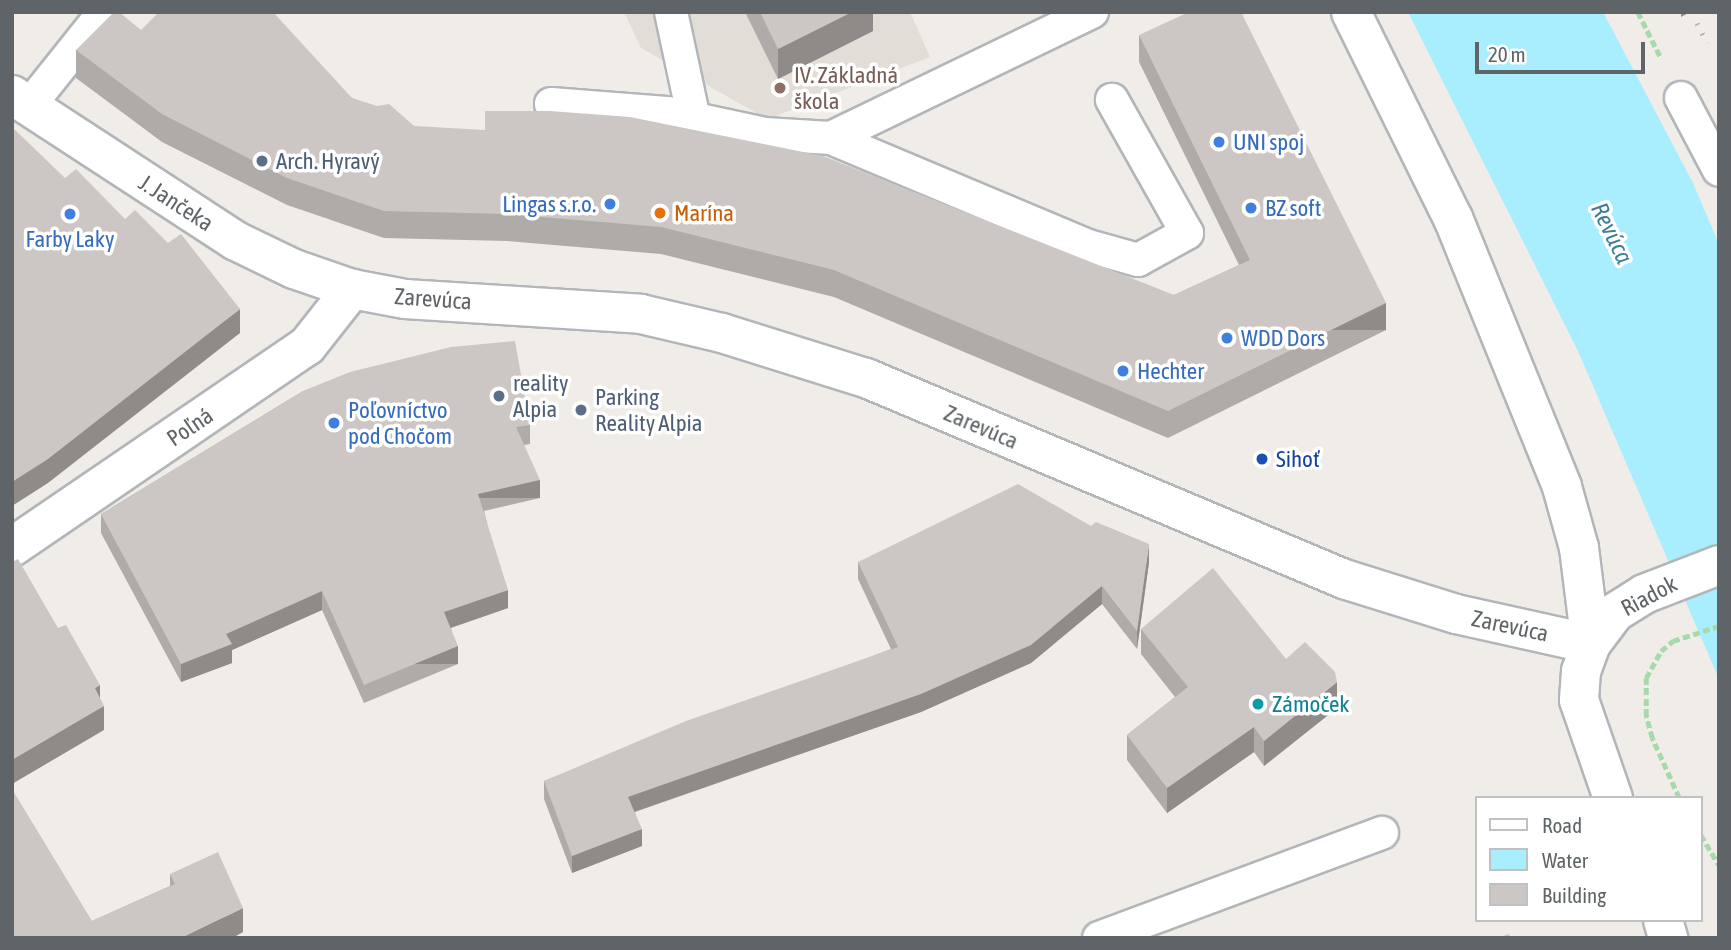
<!DOCTYPE html>
<html>
<head>
<meta charset="utf-8">
<style>
  body { margin:0 }
  #map { position:relative; width:1731px; height:950px; overflow:hidden; background:#f0ece7; font-family:"Asap Condensed",sans-serif }
  div>[style] { position:absolute }
  .education>* { inset:0; background:#e3ddd8 }
  .water>* { inset:0; background:#a8eeff }
  .path>* { height:4.5px; margin-top:-2.25px; transform-origin:0; background:repeating-linear-gradient(90deg,#a7daa8 0 7px,transparent 0 10.5px) }
  .roads { filter:drop-shadow(2px 0 #b2b6b9) drop-shadow(-2px 0 #b2b6b9) drop-shadow(0 2px #b2b6b9) drop-shadow(0 -2px #b2b6b9) }
  .service>* { height:32px; margin:-16px; padding:0 16px; transform-origin:16px; border-radius:16px; background:#fff }
  .minor>* { height:38px; margin:-19px; padding:0 19px; transform-origin:19px; border-radius:19px; background:#fff }
  .rail>* { height:5px; margin-top:-2.5px; transform-origin:0; background:repeating-linear-gradient(90deg,#b3b4b5 0 2px,transparent 0 11px) }
  .wall>* { inset:0; background:#afaba9 }
  .shaded-wall>* { inset:0; background:#8f8b89; transform-origin:0 0 }
  .building>* { inset:0; background:#ccc7c4 }
  .dots>* { width:19px; height:19px; translate:-50% -50%; box-sizing:border-box; border:4px solid #fff; border-radius:50% }
  span { translate:-50% -50%; white-space:nowrap; text-align:center; line-height:1.15; -webkit-text-stroke:7px #fff; paint-order:stroke }
  .education-label { font-size:23px; color:#785e54 }
  .left { translate:0 -50%; text-align:left }
  .shop-label { font-size:23px; color:#366cbe }
  .right { translate:-100% -50%; text-align:right }
  .service-label { font-size:23px; color:#4e5e75 }
  .street-label { font-size:23px; color:#5e6467 }
  .food-label { font-size:23px; color:#c56008 }
  .transit-label { font-size:23px; color:#164399 }
  .culture-label { font-size:23px; color:#0d838f }
  .water-label { font-size:24px; color:#3b7e98; font-style:italic }
  .frame { position:absolute; inset:0; border:14px solid #5e6467; pointer-events:none }
  .legend { position:absolute; left:1475px; top:796px; width:228px; height:126px; box-sizing:border-box; background:#fff; border:2px solid #bfc1c2; margin:0; padding:9px 12px; list-style:none; font-size:21px; color:#5e6467 }
  .legend li { display:flex; align-items:center; gap:14px; height:35px }
  .legend b { width:35px; border:2px solid #bfc1c2 }
  .scale { position:absolute; left:1475px; top:42px; width:170px; height:32px; box-sizing:border-box; border:4px solid #5e6467; border-top:0; padding-left:9px; font-size:21px; line-height:24px; white-space:nowrap; color:#5e6467; -webkit-text-stroke:5px #fff; paint-order:stroke }
</style>
</head>
<body>
<div id="map">
  <div class="education">
    <i style="clip-path:polygon(624px 12px,910px 12px,930px 57px,767px 119px,641px 48px)"></i>
  </div>
  <div class="water">
    <i style="clip-path:polygon(1408px 12px,1603px 12px,1693px 183px,1719px 244px,1719px 679px,1578px 351px)"></i>
  </div>
  <div class="path">
    <i style="left:1638px;top:12px;width:51px;rotate:63.4deg"></i>
    <i style="left:1679px;top:798px;width:66px;rotate:-114.2deg"></i>
    <i style="left:1652px;top:738px;width:23px;rotate:-105deg"></i>
    <i style="left:1646px;top:716px;width:38px;rotate:-90deg"></i>
    <i style="left:1646px;top:678px;width:31px;rotate:-61deg"></i>
    <i style="left:1661px;top:651px;width:16px;rotate:-40deg"></i>
    <i style="left:1673px;top:641px;width:48px;rotate:-18.1deg"></i>
    <i style="left:1701px;top:835px;width:35px;rotate:59deg"></i>
  </div>
  <div class="roads">
    <div class="service">
      <i style="left:671px;top:12px;width:109px;rotate:77.9deg"></i>
      <i style="left:1681px;top:98px;width:81px;rotate:62.2deg"></i>
      <i style="left:551px;top:104px;width:116px;rotate:4.4deg"></i>
      <i style="left:667px;top:113px;width:100px;rotate:12.1deg"></i>
      <i style="left:765px;top:134px;width:66px;rotate:3.5deg"></i>
      <i style="left:831px;top:138px;width:290px;rotate:-25.8deg"></i>
      <i style="left:29px;top:106px;width:120px;rotate:-51.4deg"></i>
      <i style="left:831px;top:138px;width:279px;rotate:22.8deg"></i>
      <i style="left:1088px;top:246px;width:52px;rotate:15.6deg"></i>
      <i style="left:1138px;top:260px;width:56px;rotate:-28.9deg"></i>
      <i style="left:1187px;top:233px;width:153px;rotate:-119.4deg"></i>
      <i style="left:1099px;top:938px;width:302px;rotate:-20.4deg"></i>
    </div>
    <div class="minor">
      <i style="left:1351px;top:12px;width:230px;rotate:63.7deg"></i>
      <i style="left:1453px;top:218px;width:290px;rotate:67.9deg"></i>
      <i style="left:1562px;top:487px;width:63px;rotate:74.4deg"></i>
      <i style="left:1579px;top:548px;width:97px;rotate:82.9deg"></i>
      <i style="left:1591px;top:644px;width:29px;rotate:110deg"></i>
      <i style="left:1581px;top:671px;width:29px;rotate:94deg"></i>
      <i style="left:1579px;top:700px;width:104px;rotate:70.9deg"></i>
      <i style="left:12px;top:95px;width:267px;rotate:33.1deg"></i>
      <i style="left:236px;top:241px;width:64px;rotate:25.8deg"></i>
      <i style="left:294px;top:269px;width:61px;rotate:19deg"></i>
      <i style="left:352px;top:289px;width:54px;rotate:10.7deg"></i>
      <i style="left:405px;top:299px;width:236px;rotate:3.6deg"></i>
      <i style="left:641px;top:314px;width:83px;rotate:13.2deg"></i>
      <i style="left:722px;top:333px;width:151px;rotate:17.4deg"></i>
      <i style="left:866px;top:378px;width:519px;rotate:22.81deg"></i>
      <i style="left:1344px;top:579px;width:117px;rotate:17.4deg"></i>
      <i style="left:1456px;top:614px;width:138px;rotate:12.5deg"></i>
      <i style="left:12px;top:547px;width:357px;rotate:-34.3deg"></i>
      <i style="left:307px;top:346px;width:73px;rotate:-51.7deg"></i>
      <i style="left:1591px;top:644px;width:39px;rotate:-53deg"></i>
      <i style="left:1614px;top:613px;width:36px;rotate:-32deg"></i>
      <i style="left:1644px;top:594px;width:80px;rotate:-21.1deg"></i>
      <i style="left:1663px;top:920px;width:19px;rotate:74deg"></i>
    </div>
  </div>
  <div class="rail">
    <i style="left:1697px;top:23px;width:22px;rotate:63deg"></i>
  </div>
  <div class="wall">
    <i style="clip-path:polygon(745px 12px,873px 12px,873px 31px,778px 79px)"></i>
    <i style="clip-path:polygon(141px 30px,352px 98px,414px 126px,1174px 295px,1239px 265px,1139px 62px,1139px 35px,1386px 330px,1168px 438px,834px 297px,661px 254px,507px 241px,384px 238px,287px 205px,162px 142px,76px 78px,76px 50px)"></i>
    <i style="clip-path:polygon(303px 391px,530px 425px,530px 444px,524px 445px,540px 498px,484px 511px,508px 608px,451px 628px,458px 664px,364px 703px,322px 610px,232px 650px,232px 663px,181px 682px,101px 533px,101px 514px)"></i>
    <i style="clip-path:polygon(858px 562px,1149px 562px,1137px 649px,1102px 604px,1031px 663px,921px 712px,635px 812px,642px 846px,572px 873px,544px 799px,544px 781px,891px 649px,858px 579px)"></i>
    <i style="clip-path:polygon(1141px 629px,1337px 708px,1264px 766px,1254px 752px,1167px 813px,1127px 760px,1127px 735px,1175px 697px,1141px 654px)"></i>
    <i style="clip-path:polygon(170px 874px,243px 932px,232px 938px,12px 938px,92px 921px,170px 886px)"></i>
  </div>
  <div class="shaded-wall">
    <i style="clip-path:polygon(852px 12px,873px 12px,873px 31px,778px 79px,778px 49px)"></i>
    <i style="clip-path:polygon(1681px 12px,1690px 12px,1681px 17px)"></i>
    <i style="left:1386px;top:303px;width:27px;height:243px;rotate:90deg"></i>
    <i style="clip-path:polygon(240px 309px,240px 333px,48px 483px,12px 506px,12px 482px)"></i>
    <i style="left:540px;top:480px;width:18px;height:64px;rotate:90deg"></i>
    <i style="clip-path:polygon(1149px 544px,1149px 562px,1137px 649px,1137px 631px)"></i>
    <i style="clip-path:polygon(1102px 586px,1102px 604px,1031px 663px,921px 712px,628px 814px,628px 797px)"></i>
    <i style="clip-path:polygon(508px 590px,508px 608px,444px 630px,444px 612px)"></i>
    <i style="clip-path:polygon(322px 591px,322px 610px,232px 650px,232px 663px,181px 682px,181px 664px,226px 634px)"></i>
    <i style="left:458px;top:646px;width:18px;height:102px;rotate:90deg"></i>
    <i style="clip-path:polygon(1337px 682px,1337px 708px,1264px 766px,1264px 741px)"></i>
    <i style="clip-path:polygon(100px 685px,100px 708px,104px 706px,104px 730px,12px 784px,12px 760px,95px 688px)"></i>
    <i style="clip-path:polygon(1254px 727px,1254px 752px,1167px 813px,1167px 788px)"></i>
    <i style="clip-path:polygon(642px 829px,642px 846px,572px 873px,572px 856px)"></i>
    <i style="clip-path:polygon(243px 908px,243px 932px,232px 938px,181px 938px)"></i>
  </div>
  <div class="building">
    <i style="clip-path:polygon(114px 12px,119px 12px,141px 30px,159px 12px,273px 12px,352px 98px,377px 106px,389px 104px,414px 126px,485px 130px,485px 111px,550px 111px,630px 117px,823px 156px,1174px 295px,1250px 260px,1139px 35px,1189px 12px,1241px 12px,1386px 303px,1168px 411px,834px 270px,661px 227px,507px 214px,384px 211px,287px 178px,162px 114px,76px 50px)"></i>
    <i style="clip-path:polygon(760px 12px,852px 12px,778px 49px)"></i>
    <i style="clip-path:polygon(12px 127px,65px 178px,76px 169px,125px 219px,135px 210px,168px 243px,181px 234px,240px 309px,48px 459px,12px 482px)"></i>
    <i style="clip-path:polygon(515px 341px,530px 425px,516px 427px,540px 480px,478px 494px,508px 590px,444px 612px,458px 646px,364px 685px,322px 591px,226px 634px,232px 644px,181px 664px,101px 514px,303px 391px,350px 372px,451px 347px)"></i>
    <i style="clip-path:polygon(1018px 484px,1091px 526px,1096px 522px,1149px 544px,1137px 631px,1102px 586px,1031px 645px,921px 694px,628px 797px,642px 829px,572px 856px,544px 781px,686px 721px,898px 647px,858px 562px)"></i>
    <i style="clip-path:polygon(18px 559px,58px 628px,66px 625px,100px 685px,95px 688px,104px 706px,12px 760px,12px 562px)"></i>
    <i style="clip-path:polygon(1213px 568px,1286px 659px,1305px 642px,1335px 672px,1337px 682px,1264px 741px,1254px 727px,1167px 788px,1127px 735px,1188px 687px,1141px 629px)"></i>
    <i style="clip-path:polygon(12px 789px,92px 921px,175px 884px,170px 874px,218px 852px,243px 908px,181px 938px,12px 938px)"></i>
    <i style="clip-path:polygon(1509px 934px,1510px 938px,1497px 938px)"></i>
  </div>
  <div class="dots">
    <i style="left:780px;top:88px;background:#8d6e63"></i>
    <i style="left:1219px;top:142px;background:#3f7fe0"></i>
    <i style="left:262px;top:161px;background:#5c6f8a"></i>
    <i style="left:610px;top:204px;background:#3f7fe0"></i>
    <i style="left:1251px;top:208px;background:#3f7fe0"></i>
    <i style="left:660px;top:213px;background:#e8710a"></i>
    <i style="left:70px;top:214px;background:#3f7fe0"></i>
    <i style="left:1227px;top:338px;background:#3f7fe0"></i>
    <i style="left:1123px;top:371px;background:#3f7fe0"></i>
    <i style="left:499px;top:396px;background:#5c6f8a"></i>
    <i style="left:581px;top:410px;background:#5c6f8a"></i>
    <i style="left:334px;top:423px;background:#3f7fe0"></i>
    <i style="left:1262px;top:459px;background:#1a4fb4"></i>
    <i style="left:1258px;top:704px;background:#0f9aa8"></i>
  </div>
  <div class="education-label">
    <span class="left" style="left:794px;top:88px">IV. Základná<br>škola</span>
  </div>
  <div class="shop-label">
    <span class="left" style="left:1233px;top:142px">UNI spoj</span>
    <span class="right" style="left:596px;top:204px">Lingas s.r.o.</span>
    <span class="left" style="left:1265px;top:208px">BZ soft</span>
    <span style="left:70px;top:239px">Farby Laky</span>
    <span class="left" style="left:1241px;top:338px">WDD Dors</span>
    <span class="left" style="left:1137px;top:371px">Hechter</span>
    <span class="left" style="left:348px;top:423px">Poľovníctvo<br>pod Chočom</span>
  </div>
  <div class="service-label">
    <span class="left" style="left:276px;top:161px">Arch. Hyravý</span>
    <span class="left" style="left:513px;top:396px">reality<br>Alpia</span>
    <span class="left" style="left:595px;top:410px">Parking<br>Reality Alpia</span>
  </div>
  <div class="street-label">
    <span style="left:176px;top:203px;rotate:33deg">J. Jančeka</span>
    <span style="left:433px;top:299px;rotate:4deg">Zarevúca</span>
    <span style="left:190px;top:427px;rotate:-34deg">Poľná</span>
    <span style="left:981px;top:427px;rotate:23deg">Zarevúca</span>
    <span style="left:1649px;top:596px;rotate:-28deg">Riadok</span>
    <span style="left:1510px;top:626px;rotate:12deg">Zarevúca</span>
  </div>
  <div class="food-label">
    <span class="left" style="left:674px;top:213px">Marína</span>
  </div>
  <div class="transit-label">
    <span class="left" style="left:1276px;top:459px">Sihoť</span>
  </div>
  <div class="culture-label">
    <span class="left" style="left:1272px;top:704px">Zámoček</span>
  </div>
  <div class="water-label">
    <span style="left:1612px;top:233px;rotate:64deg">Revúca</span>
  </div>
  <div class="frame"></div>
  <ul class="legend">
  <li><b style="height:9px;background:#fff"></b>Road</li>
  <li><b style="height:19px;background:#a8eeff"></b>Water</li>
  <li><b style="height:19px;background:#ccc7c4"></b>Building</li>
  </ul>
  <div class="scale">20 m</div>
</div>
</body>
</html>
